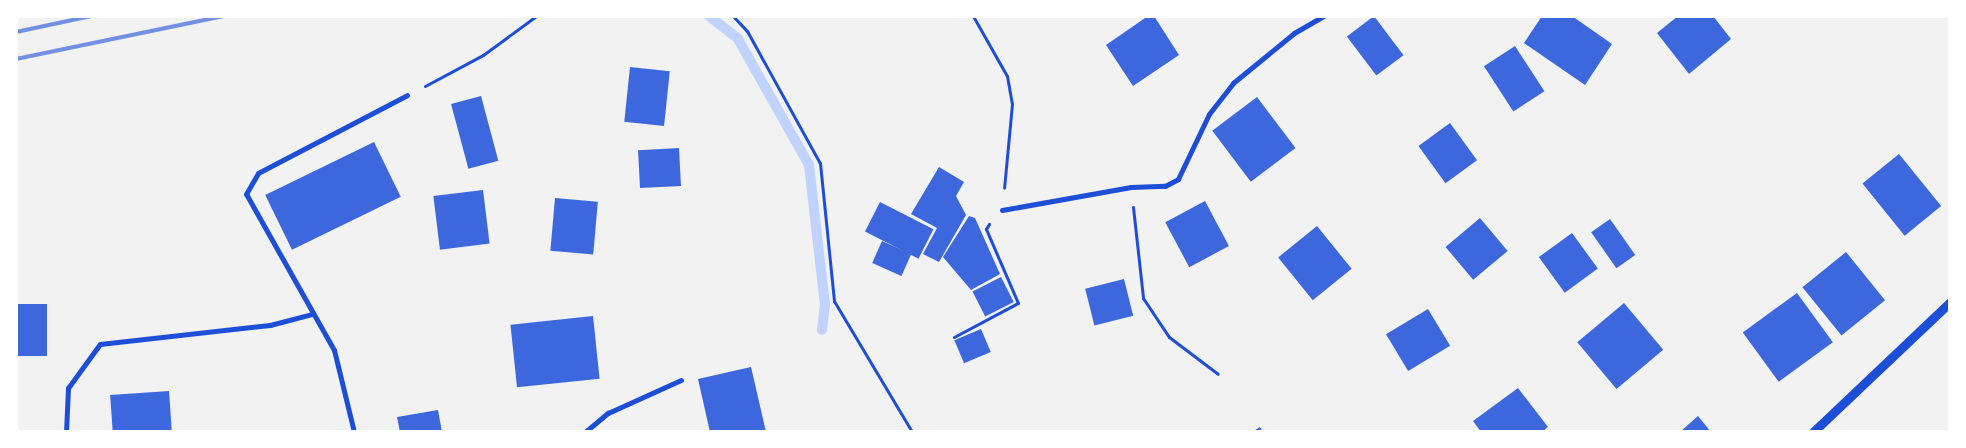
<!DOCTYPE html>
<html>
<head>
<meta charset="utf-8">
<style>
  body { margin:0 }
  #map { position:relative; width:1966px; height:448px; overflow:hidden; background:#f2f2f2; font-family:"Noto Sans",sans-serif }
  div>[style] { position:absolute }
  .stream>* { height:10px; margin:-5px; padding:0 5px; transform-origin:5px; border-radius:5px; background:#bfd3fe }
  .building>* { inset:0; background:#3d67dc; transform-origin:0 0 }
  .path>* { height:3px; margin:-1.5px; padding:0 1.5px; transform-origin:1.5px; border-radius:1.5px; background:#1d4ed8 }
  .minor>* { height:5px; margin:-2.5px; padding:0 2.5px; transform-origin:2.5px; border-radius:2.5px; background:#1d4ed8 }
  .tertiary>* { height:9px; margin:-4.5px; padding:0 4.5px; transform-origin:4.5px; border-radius:4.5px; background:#1d4ed8 }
  .rail>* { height:4px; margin:-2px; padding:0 2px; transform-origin:2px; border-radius:2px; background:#7290e2 }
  span { translate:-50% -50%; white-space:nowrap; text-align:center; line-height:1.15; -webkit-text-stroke:5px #fff; paint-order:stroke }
  .frame { position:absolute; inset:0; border:18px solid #fff; pointer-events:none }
</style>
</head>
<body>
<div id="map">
  <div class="stream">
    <i style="left:709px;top:16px;width:37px;rotate:38deg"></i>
    <i style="left:738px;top:39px;width:145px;rotate:60.6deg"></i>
    <i style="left:809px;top:165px;width:141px;rotate:83.5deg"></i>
    <i style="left:825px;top:305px;width:25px;rotate:97deg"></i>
  </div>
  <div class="building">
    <i style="clip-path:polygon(1148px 16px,1154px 16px,1179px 55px,1133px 86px,1106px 45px)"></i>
    <i style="left:1374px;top:16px;width:49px;height:34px;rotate:53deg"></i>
    <i style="clip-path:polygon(1542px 16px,1572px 16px,1612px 44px,1585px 85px,1524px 43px)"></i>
    <i style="clip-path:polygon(1678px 16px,1713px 16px,1731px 39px,1689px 74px,1657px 33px)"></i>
    <i style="left:1515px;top:46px;width:54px;height:37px;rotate:57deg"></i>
    <i style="left:630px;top:67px;width:40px;height:55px;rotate:6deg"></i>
    <i style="left:481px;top:96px;width:67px;height:31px;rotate:75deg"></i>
    <i style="left:1257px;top:97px;width:64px;height:56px;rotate:53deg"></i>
    <i style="left:1450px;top:123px;width:46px;height:39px;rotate:54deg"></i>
    <i style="left:374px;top:142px;width:61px;height:121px;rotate:64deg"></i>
    <i style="left:679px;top:148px;width:38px;height:41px;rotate:87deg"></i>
    <i style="left:1899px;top:154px;width:67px;height:47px;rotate:51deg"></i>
    <i style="clip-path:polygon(939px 167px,964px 182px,956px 196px,966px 215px,939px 262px,923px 254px,937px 228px,911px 214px)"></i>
    <i style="left:483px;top:190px;width:54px;height:50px;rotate:83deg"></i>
    <i style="left:555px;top:198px;width:43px;height:53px;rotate:5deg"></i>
    <i style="left:1205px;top:201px;width:51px;height:45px;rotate:62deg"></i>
    <i style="left:880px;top:202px;width:60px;height:33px;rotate:27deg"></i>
    <i style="clip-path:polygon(969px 216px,975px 218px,1000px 274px,971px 290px,943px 257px)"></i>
    <i style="left:1480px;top:218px;width:43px;height:45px;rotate:50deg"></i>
    <i style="left:1610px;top:219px;width:44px;height:23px;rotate:55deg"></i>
    <i style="left:1317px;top:226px;width:55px;height:50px;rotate:51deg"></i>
    <i style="left:1572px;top:233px;width:44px;height:41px;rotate:54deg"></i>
    <i style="left:882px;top:241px;width:32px;height:24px;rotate:24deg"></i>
    <i style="left:1846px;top:252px;width:62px;height:56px;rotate:51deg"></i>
    <i style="left:1001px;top:277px;width:28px;height:32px;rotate:63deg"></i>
    <i style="left:1124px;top:279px;width:38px;height:40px;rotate:76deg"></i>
    <i style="left:1797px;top:293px;width:61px;height:67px;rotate:54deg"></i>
    <i style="left:1624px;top:303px;width:61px;height:61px;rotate:50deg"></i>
    <i style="left:16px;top:304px;width:31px;height:52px"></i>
    <i style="left:1428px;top:309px;width:43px;height:49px;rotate:59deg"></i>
    <i style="left:593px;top:316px;width:63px;height:83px;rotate:84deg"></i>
    <i style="left:981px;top:329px;width:25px;height:29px;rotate:67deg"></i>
    <i style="clip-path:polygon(751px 367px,766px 432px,710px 432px,698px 379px)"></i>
    <i style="clip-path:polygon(1518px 388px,1548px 427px,1542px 432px,1481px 432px,1473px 421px)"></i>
    <i style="left:169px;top:391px;width:41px;height:59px;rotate:86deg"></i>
    <i style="clip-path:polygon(438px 410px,442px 432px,400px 432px,397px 417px)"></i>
    <i style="clip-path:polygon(1698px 416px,1711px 432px,1680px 432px)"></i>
    <i style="clip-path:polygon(1260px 427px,1263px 432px,1252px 432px)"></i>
  </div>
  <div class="path">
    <i style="left:733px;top:16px;width:21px;rotate:47deg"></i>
    <i style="left:747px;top:31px;width:151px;rotate:61.1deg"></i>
    <i style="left:820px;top:163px;width:139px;rotate:84.2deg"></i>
    <i style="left:834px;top:301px;width:152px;rotate:59.2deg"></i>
    <i style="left:973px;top:16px;width:69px;rotate:60.5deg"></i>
    <i style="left:1007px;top:76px;width:28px;rotate:80deg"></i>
    <i style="left:1012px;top:104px;width:84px;rotate:95.4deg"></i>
    <i style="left:425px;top:86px;width:66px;rotate:-28.1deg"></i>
    <i style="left:483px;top:55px;width:66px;rotate:-36.3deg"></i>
    <i style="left:1133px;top:207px;width:92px;rotate:83.7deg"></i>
    <i style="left:1143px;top:298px;width:47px;rotate:56.3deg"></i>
    <i style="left:1169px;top:337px;width:61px;rotate:37.1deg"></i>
    <i style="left:954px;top:337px;width:72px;rotate:-28deg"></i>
    <i style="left:1018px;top:303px;width:81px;rotate:-113.4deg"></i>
    <i style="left:986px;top:229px;width:6px;rotate:-59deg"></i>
  </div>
  <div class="minor">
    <i style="left:1002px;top:210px;width:131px;rotate:-10.1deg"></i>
    <i style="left:1131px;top:187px;width:34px;rotate:-2deg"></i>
    <i style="left:1165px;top:186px;width:15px;rotate:-28deg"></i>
    <i style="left:1178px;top:179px;width:72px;rotate:-64.5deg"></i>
    <i style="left:1209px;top:114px;width:39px;rotate:-52deg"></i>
    <i style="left:1233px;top:83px;width:79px;rotate:-39.3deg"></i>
    <i style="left:1294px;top:33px;width:34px;rotate:-30deg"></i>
    <i style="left:66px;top:432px;width:44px;rotate:-87.4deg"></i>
    <i style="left:68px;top:388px;width:54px;rotate:-54deg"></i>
    <i style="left:100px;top:344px;width:171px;rotate:-6.4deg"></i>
    <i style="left:270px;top:325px;width:43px;rotate:-14.7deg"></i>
    <i style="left:354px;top:432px;width:84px;rotate:-103.7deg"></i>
    <i style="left:334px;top:350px;width:179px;rotate:-119.4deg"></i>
    <i style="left:246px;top:194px;width:24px;rotate:-60deg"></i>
    <i style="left:258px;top:173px;width:168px;rotate:-27.6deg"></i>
    <i style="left:585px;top:432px;width:30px;rotate:-40deg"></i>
    <i style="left:608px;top:413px;width:80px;rotate:-24.3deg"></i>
  </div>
  <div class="tertiary">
    <i style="left:1813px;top:432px;width:189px;rotate:-43.5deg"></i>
  </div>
  <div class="rail">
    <i style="left:16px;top:32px;width:77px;rotate:-12deg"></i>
    <i style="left:16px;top:59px;width:212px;rotate:-11.7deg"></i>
  </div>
  <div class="frame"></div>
</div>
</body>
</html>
